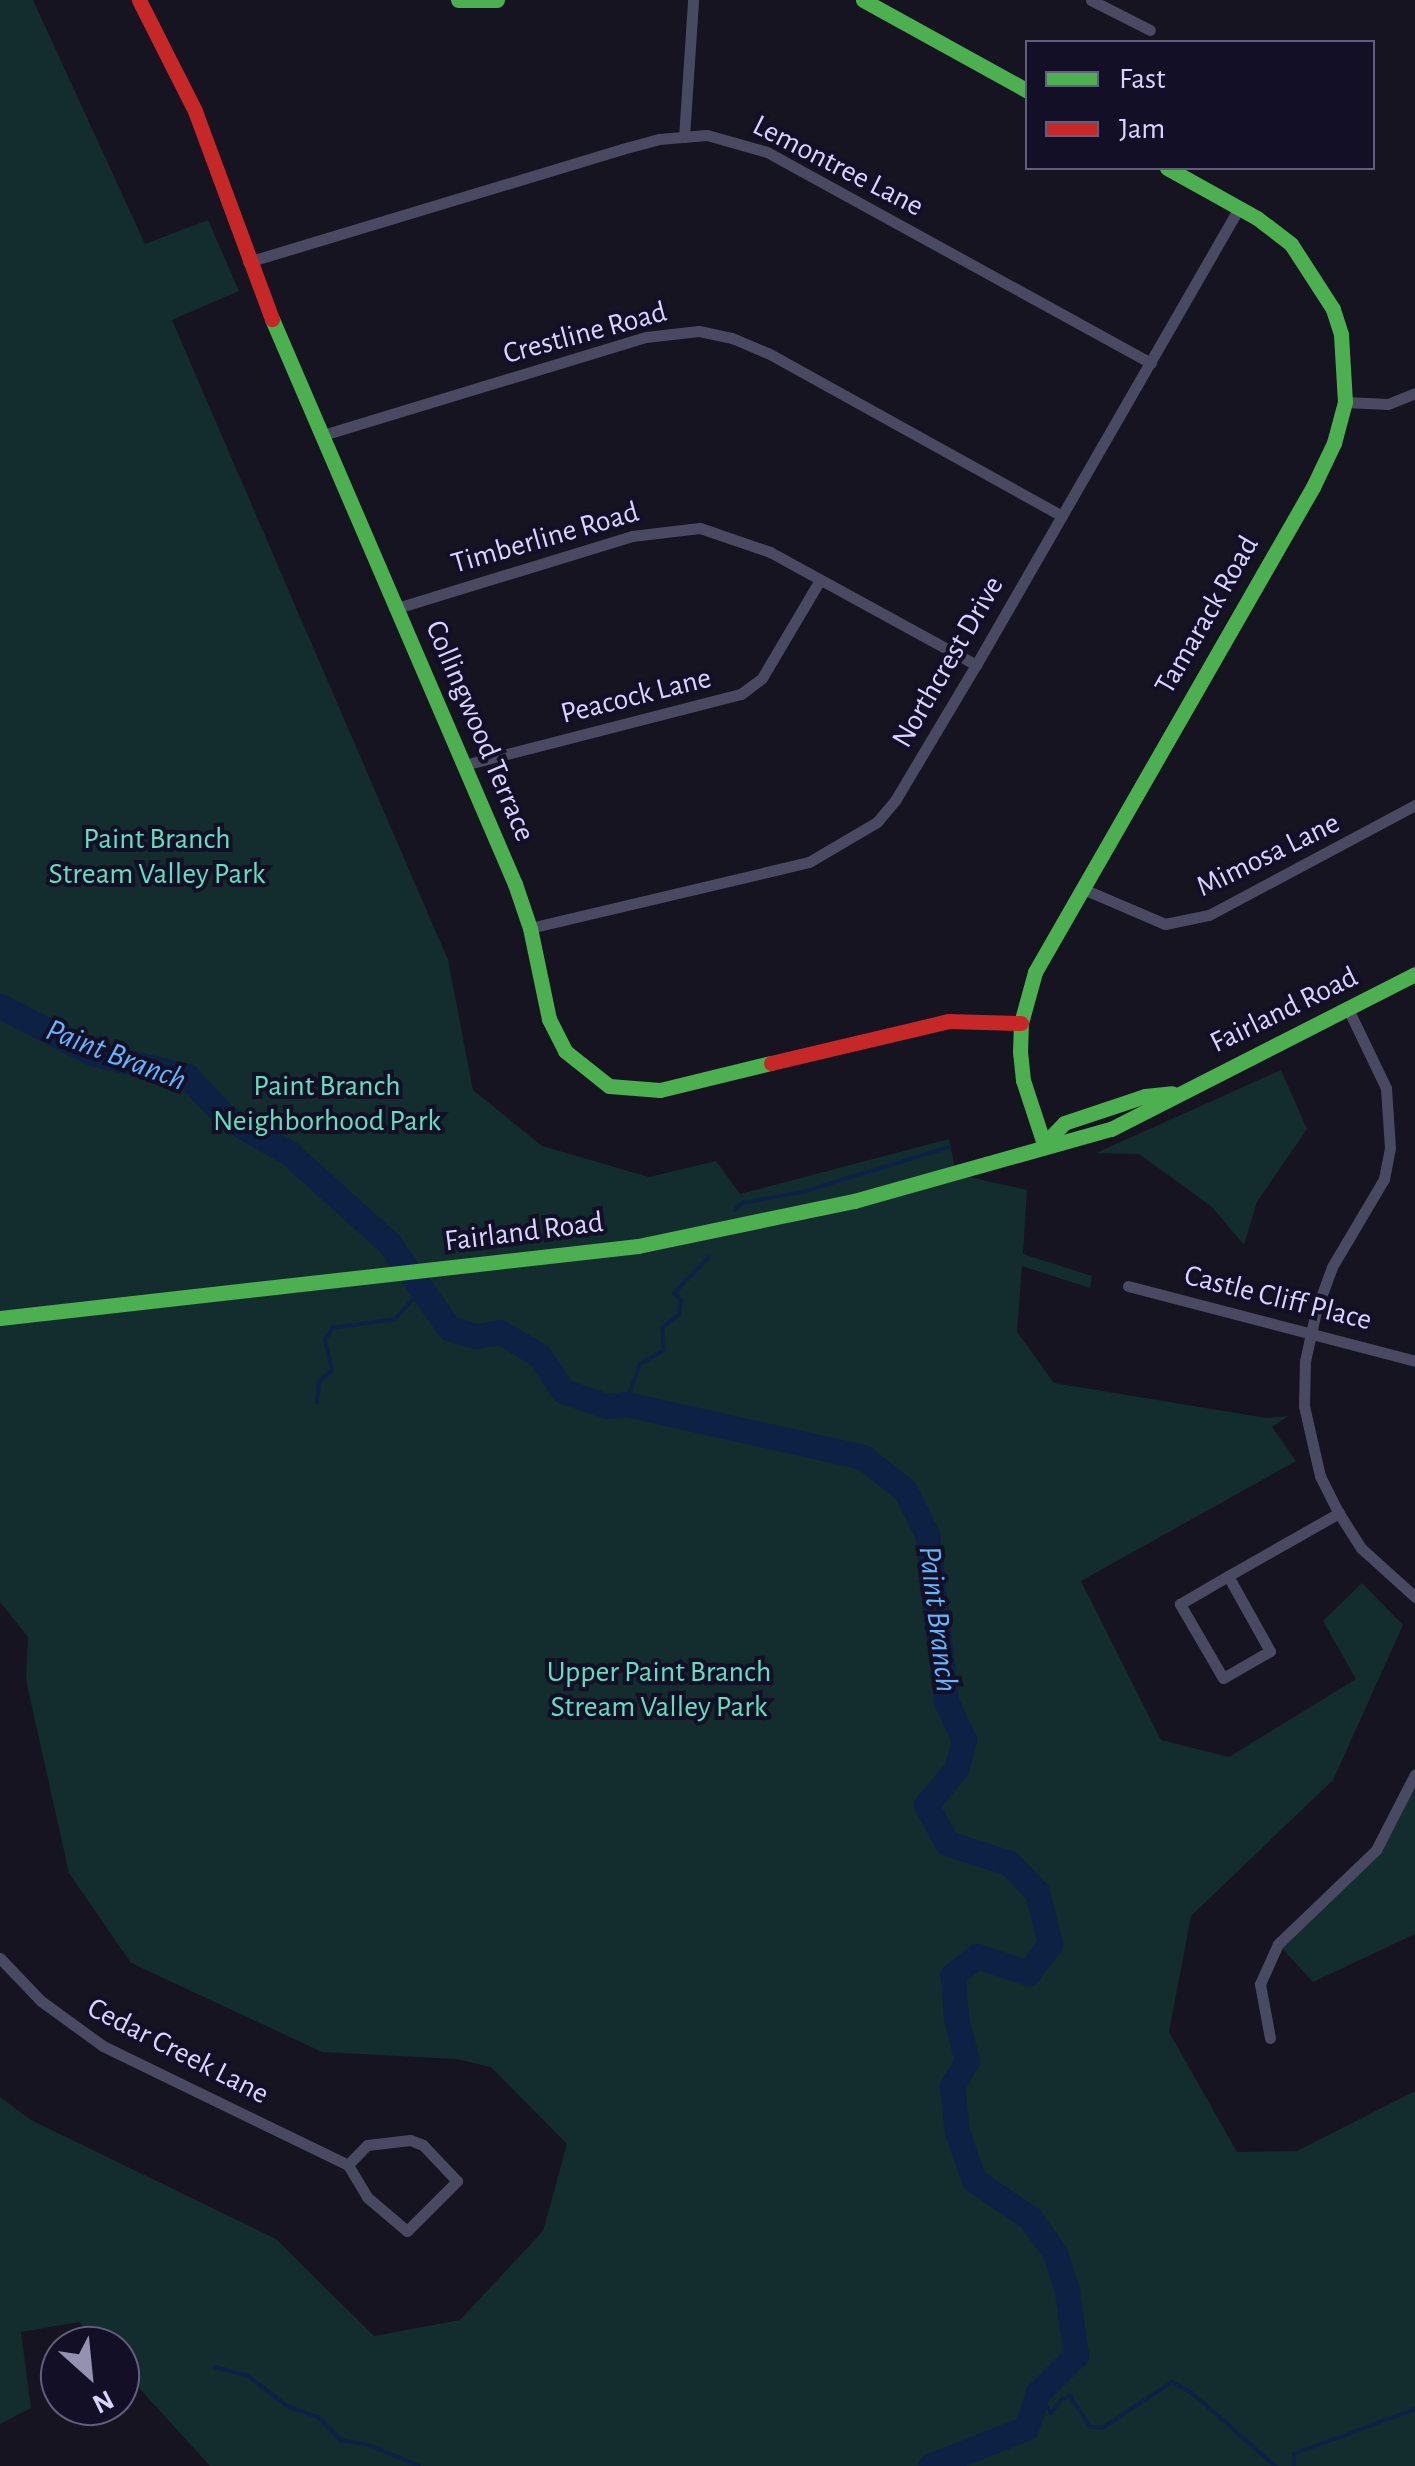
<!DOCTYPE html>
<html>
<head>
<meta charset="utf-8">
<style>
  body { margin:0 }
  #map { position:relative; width:1415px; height:2466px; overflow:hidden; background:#161421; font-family:"Alegreya Sans",sans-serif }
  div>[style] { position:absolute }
  .green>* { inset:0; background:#132c2d }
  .stream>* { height:4px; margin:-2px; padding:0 2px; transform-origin:2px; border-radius:2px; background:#0d2144 }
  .river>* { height:25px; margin:-12.5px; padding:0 12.5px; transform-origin:12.5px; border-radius:12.5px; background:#0d2144 }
  .street>* { height:11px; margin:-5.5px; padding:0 5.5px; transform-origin:5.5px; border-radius:5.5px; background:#4a4962 }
  .fast>* { height:15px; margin:-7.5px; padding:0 7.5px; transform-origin:7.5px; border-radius:7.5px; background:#4caf50 }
  .jam>* { height:15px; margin:-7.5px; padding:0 7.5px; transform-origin:7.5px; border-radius:7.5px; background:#c62828 }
  span { translate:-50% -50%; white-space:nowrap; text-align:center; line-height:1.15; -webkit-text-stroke:8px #130f26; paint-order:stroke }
  .street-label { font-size:30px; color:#d9d4ff }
  .park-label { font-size:30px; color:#5fe0c0 }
  .water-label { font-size:32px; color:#62b6ff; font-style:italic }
  .legend { position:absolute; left:1025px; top:40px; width:350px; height:130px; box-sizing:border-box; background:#130f26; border:2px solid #625e7d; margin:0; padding:12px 18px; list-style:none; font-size:30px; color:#d9d4ff }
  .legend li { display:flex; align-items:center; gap:20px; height:50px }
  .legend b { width:50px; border:2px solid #625e7d }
  .north { position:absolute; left:40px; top:2326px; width:100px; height:100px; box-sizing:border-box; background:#130f26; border:2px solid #625e7d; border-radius:50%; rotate:153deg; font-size:28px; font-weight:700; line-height:40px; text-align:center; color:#d9d4ff }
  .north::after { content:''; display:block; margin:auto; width:35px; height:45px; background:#9591b1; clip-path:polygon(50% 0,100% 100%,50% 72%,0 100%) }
</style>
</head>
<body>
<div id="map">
  <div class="green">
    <i style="clip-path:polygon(0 0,33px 0,145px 244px,208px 220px,239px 291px,172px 320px,448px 960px,473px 1090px,542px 1146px,649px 1177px,716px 1161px,740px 1194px,949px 1139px,956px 1174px,1027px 1190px,1023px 1254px,1092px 1276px,1090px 1288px,1022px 1266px,1017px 1332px,1054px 1383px,1266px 1418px,1288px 1416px,1272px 1427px,1296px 1461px,1081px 1581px,1161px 1740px,1229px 1757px,1356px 1679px,1323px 1621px,1362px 1583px,1403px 1625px,1333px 1780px,1191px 1916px,1169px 2032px,1237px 2152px,1297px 2151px,1415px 2091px,1415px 2466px,210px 2466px,120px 2367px,120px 2346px,101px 2346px,79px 2322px,21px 2332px,31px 2408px,0 2424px,0 2097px,31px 2120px,276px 2239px,374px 2336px,460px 2320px,543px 2231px,567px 2144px,491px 2067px,456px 2059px,322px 2052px,131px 1963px,69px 1873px,26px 1680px,28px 1637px,0 1602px)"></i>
    <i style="clip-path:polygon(1281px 1070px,1307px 1129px,1257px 1202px,1244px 1245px,1212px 1207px,1139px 1154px,1096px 1153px)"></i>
    <i style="clip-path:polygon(1415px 1774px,1415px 1934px,1313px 1982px,1278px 1944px,1376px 1850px)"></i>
  </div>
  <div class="stream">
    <i style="left:735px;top:1210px;width:10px;rotate:-45deg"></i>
    <i style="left:742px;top:1203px;width:61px;rotate:-10.4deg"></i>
    <i style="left:802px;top:1192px;width:154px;rotate:-17deg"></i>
    <i style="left:317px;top:1402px;width:20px;rotate:-84deg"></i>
    <i style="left:319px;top:1382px;width:18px;rotate:-43deg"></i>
    <i style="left:332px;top:1370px;width:32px;rotate:-103deg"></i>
    <i style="left:325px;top:1339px;width:14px;rotate:-54deg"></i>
    <i style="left:333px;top:1328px;width:63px;rotate:-8.3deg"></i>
    <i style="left:395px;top:1319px;width:38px;rotate:-48deg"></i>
    <i style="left:626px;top:1404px;width:42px;rotate:-70.7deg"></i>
    <i style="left:640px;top:1364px;width:28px;rotate:-30deg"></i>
    <i style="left:664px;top:1350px;width:22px;rotate:-95deg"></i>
    <i style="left:662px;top:1328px;width:22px;rotate:-39deg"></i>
    <i style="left:679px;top:1314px;width:14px;rotate:-82deg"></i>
    <i style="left:681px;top:1300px;width:10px;rotate:-135deg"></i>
    <i style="left:674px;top:1293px;width:50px;rotate:-45.8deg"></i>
    <i style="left:215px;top:2367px;width:34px;rotate:15deg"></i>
    <i style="left:248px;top:2376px;width:49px;rotate:37.6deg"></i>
    <i style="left:287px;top:2406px;width:33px;rotate:20deg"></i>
    <i style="left:318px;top:2417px;width:33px;rotate:45deg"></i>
    <i style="left:341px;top:2440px;width:28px;rotate:10deg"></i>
    <i style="left:369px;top:2445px;width:54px;rotate:22.8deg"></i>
    <i style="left:1038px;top:2393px;width:24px;rotate:57deg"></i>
    <i style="left:1051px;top:2413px;width:18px;rotate:-52deg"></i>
    <i style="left:1062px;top:2399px;width:9px;rotate:-21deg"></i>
    <i style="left:1070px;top:2396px;width:37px;rotate:57deg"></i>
    <i style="left:1090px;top:2427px;width:12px;rotate:5deg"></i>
    <i style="left:1102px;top:2428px;width:84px;rotate:-33.3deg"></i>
    <i style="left:1172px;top:2382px;width:23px;rotate:29deg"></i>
    <i style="left:1192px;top:2393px;width:111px;rotate:41.3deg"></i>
    <i style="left:1294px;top:2466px;width:12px;rotate:-90deg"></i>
    <i style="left:1294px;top:2454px;width:129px;rotate:-20.4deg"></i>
  </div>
  <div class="river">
    <i style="left:0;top:1006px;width:103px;rotate:27.1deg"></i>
    <i style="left:92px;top:1053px;width:98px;rotate:13.6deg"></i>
    <i style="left:187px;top:1076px;width:57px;rotate:46.4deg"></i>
    <i style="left:226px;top:1117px;width:73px;rotate:29.7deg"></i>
    <i style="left:289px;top:1153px;width:135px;rotate:42deg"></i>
    <i style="left:389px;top:1243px;width:104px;rotate:54.8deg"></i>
    <i style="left:449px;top:1328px;width:28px;rotate:17deg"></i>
    <i style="left:476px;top:1336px;width:24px;rotate:-9deg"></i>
    <i style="left:500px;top:1332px;width:45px;rotate:30.5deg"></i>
    <i style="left:539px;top:1355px;width:43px;rotate:56.3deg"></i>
    <i style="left:563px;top:1391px;width:46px;rotate:18.8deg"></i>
    <i style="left:607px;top:1406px;width:19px;rotate:-6deg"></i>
    <i style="left:626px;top:1404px;width:243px;rotate:12.6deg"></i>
    <i style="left:863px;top:1457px;width:53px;rotate:38.2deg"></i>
    <i style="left:905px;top:1490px;width:49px;rotate:63.4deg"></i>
    <i style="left:927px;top:1534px;width:168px;rotate:83.5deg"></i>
    <i style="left:946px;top:1701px;width:43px;rotate:65.2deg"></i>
    <i style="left:964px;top:1740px;width:30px;rotate:105deg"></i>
    <i style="left:956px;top:1769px;width:47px;rotate:129.8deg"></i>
    <i style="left:926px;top:1805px;width:43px;rotate:61.1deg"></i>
    <i style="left:947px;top:1843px;width:65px;rotate:17.9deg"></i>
    <i style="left:1009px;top:1863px;width:40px;rotate:46deg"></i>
    <i style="left:1037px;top:1892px;width:54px;rotate:76deg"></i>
    <i style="left:1050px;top:1944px;width:36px;rotate:127deg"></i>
    <i style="left:1028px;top:1973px;width:54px;rotate:-161.6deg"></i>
    <i style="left:977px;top:1956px;width:31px;rotate:142deg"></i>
    <i style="left:953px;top:1975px;width:43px;rotate:86deg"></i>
    <i style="left:956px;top:2018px;width:44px;rotate:75.7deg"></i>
    <i style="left:967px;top:2061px;width:29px;rotate:121deg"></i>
    <i style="left:952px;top:2086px;width:46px;rotate:83.8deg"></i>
    <i style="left:957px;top:2132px;width:51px;rotate:70.5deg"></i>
    <i style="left:974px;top:2180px;width:68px;rotate:34.2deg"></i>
    <i style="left:1030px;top:2218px;width:43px;rotate:54.5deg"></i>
    <i style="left:1055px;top:2253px;width:40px;rotate:72deg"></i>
    <i style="left:1067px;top:2291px;width:65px;rotate:82deg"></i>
    <i style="left:1076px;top:2355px;width:54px;rotate:135deg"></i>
    <i style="left:1038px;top:2393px;width:37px;rotate:109deg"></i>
    <i style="left:1026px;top:2428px;width:103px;rotate:158.4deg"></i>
  </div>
  <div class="street">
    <i style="left:1091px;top:0;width:66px;rotate:27deg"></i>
    <i style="left:684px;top:137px;width:137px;rotate:-86.2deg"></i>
    <i style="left:248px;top:262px;width:391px;rotate:-16.8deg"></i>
    <i style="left:622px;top:149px;width:38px;rotate:-15deg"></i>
    <i style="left:659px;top:139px;width:48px;rotate:-4.8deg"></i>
    <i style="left:707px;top:135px;width:62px;rotate:15.8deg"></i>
    <i style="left:767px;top:152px;width:438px;rotate:28.8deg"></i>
    <i style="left:1345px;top:402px;width:43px;rotate:2.7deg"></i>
    <i style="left:1388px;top:404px;width:29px;rotate:-22deg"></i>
    <i style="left:323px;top:435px;width:338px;rotate:-16.9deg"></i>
    <i style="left:646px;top:337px;width:53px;rotate:-6.5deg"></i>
    <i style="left:699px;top:331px;width:34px;rotate:12deg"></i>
    <i style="left:732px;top:338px;width:39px;rotate:23deg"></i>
    <i style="left:768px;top:353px;width:336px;rotate:29deg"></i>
    <i style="left:397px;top:608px;width:246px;rotate:-17deg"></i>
    <i style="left:632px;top:536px;width:68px;rotate:-6.7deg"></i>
    <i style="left:700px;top:528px;width:74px;rotate:18.9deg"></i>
    <i style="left:770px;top:552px;width:235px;rotate:28.7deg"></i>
    <i style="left:464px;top:765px;width:286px;rotate:-14.4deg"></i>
    <i style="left:741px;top:694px;width:26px;rotate:-37deg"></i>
    <i style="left:762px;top:678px;width:114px;rotate:-59.4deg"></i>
    <i style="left:1081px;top:888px;width:91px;rotate:23.2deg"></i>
    <i style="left:1165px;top:924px;width:45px;rotate:-11.6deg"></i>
    <i style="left:1209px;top:915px;width:234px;rotate:-28.1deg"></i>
    <i style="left:530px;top:928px;width:287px;rotate:-13.3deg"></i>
    <i style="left:809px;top:862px;width:79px;rotate:-30.5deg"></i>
    <i style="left:877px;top:822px;width:30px;rotate:-50deg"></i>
    <i style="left:896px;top:799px;width:156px;rotate:-59.2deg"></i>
    <i style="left:976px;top:665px;width:527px;rotate:-60.08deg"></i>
    <i style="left:1349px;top:1011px;width:85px;rotate:64.3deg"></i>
    <i style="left:1386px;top:1088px;width:60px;rotate:86.2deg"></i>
    <i style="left:1390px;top:1148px;width:32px;rotate:101deg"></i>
    <i style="left:1384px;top:1179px;width:102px;rotate:120.6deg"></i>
    <i style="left:1332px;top:1267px;width:47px;rotate:110deg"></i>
    <i style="left:1316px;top:1311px;width:51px;rotate:102.4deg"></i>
    <i style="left:1305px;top:1361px;width:45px;rotate:91.3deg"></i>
    <i style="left:1304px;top:1406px;width:72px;rotate:77.1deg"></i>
    <i style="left:1320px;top:1476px;width:40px;rotate:63.4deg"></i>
    <i style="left:1338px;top:1512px;width:43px;rotate:57.4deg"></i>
    <i style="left:1361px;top:1548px;width:73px;rotate:42.2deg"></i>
    <i style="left:1128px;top:1286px;width:297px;rotate:14.6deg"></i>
    <i style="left:1228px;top:1576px;width:86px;rotate:60.8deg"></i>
    <i style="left:1270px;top:1651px;width:54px;rotate:150.1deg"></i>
    <i style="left:1223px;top:1678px;width:86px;rotate:-120.2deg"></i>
    <i style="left:1180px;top:1604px;width:56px;rotate:-30.3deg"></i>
    <i style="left:1228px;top:1576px;width:128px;rotate:-29.6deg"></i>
    <i style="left:0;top:1958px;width:59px;rotate:46.4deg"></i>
    <i style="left:41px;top:2001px;width:77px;rotate:36deg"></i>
    <i style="left:103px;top:2046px;width:272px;rotate:25.9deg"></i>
    <i style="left:348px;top:2165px;width:37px;rotate:59deg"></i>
    <i style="left:367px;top:2197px;width:52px;rotate:40.4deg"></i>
    <i style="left:407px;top:2231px;width:71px;rotate:-45deg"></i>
    <i style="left:457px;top:2181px;width:50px;rotate:-133.4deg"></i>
    <i style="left:423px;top:2145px;width:14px;rotate:-159deg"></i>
    <i style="left:410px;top:2140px;width:43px;rotate:173.4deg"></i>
    <i style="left:367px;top:2145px;width:28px;rotate:134deg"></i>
    <i style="left:1270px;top:2038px;width:55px;rotate:-100.5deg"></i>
    <i style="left:1260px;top:1984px;width:44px;rotate:-65.8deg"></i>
    <i style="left:1278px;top:1944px;width:136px;rotate:-43.8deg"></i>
    <i style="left:1376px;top:1850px;width:85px;rotate:-62.8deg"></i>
  </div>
  <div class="fast">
    <i style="left:458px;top:0;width:39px"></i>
    <i style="left:863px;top:0;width:188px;rotate:28.9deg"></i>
    <i style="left:272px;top:319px;width:615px;rotate:66.73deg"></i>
    <i style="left:515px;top:884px;width:46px;rotate:71.2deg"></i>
    <i style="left:530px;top:928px;width:93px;rotate:78.2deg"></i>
    <i style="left:549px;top:1019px;width:36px;rotate:63deg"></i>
    <i style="left:565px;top:1051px;width:56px;rotate:38.5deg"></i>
    <i style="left:609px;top:1086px;width:51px;rotate:4.5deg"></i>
    <i style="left:660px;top:1090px;width:114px;rotate:-13.7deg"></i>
    <i style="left:1044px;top:1144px;width:67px;rotate:-108.2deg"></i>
    <i style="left:1023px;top:1080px;width:28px;rotate:-96deg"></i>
    <i style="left:1020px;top:1052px;width:29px;rotate:-88deg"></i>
    <i style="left:1021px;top:1023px;width:53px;rotate:-74.6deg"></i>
    <i style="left:1035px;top:972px;width:559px;rotate:-60.18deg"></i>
    <i style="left:1313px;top:487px;width:49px;rotate:-64.5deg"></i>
    <i style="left:1334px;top:443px;width:42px;rotate:-75deg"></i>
    <i style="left:1345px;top:402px;width:68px;rotate:-93.4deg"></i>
    <i style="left:1341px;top:334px;width:26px;rotate:-108deg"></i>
    <i style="left:1333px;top:309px;width:77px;rotate:-122.9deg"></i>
    <i style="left:1291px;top:244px;width:43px;rotate:-142.6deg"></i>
    <i style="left:1257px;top:218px;width:103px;rotate:-150.9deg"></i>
    <i style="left:1044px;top:1144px;width:29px;rotate:-46deg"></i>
    <i style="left:1064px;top:1123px;width:85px;rotate:-18.4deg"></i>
    <i style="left:1145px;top:1096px;width:27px;rotate:-6deg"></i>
    <i style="left:0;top:1318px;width:642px;rotate:-6.44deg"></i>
    <i style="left:638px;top:1246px;width:221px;rotate:-11.8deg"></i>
    <i style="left:854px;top:1201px;width:267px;rotate:-15.7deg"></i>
    <i style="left:1111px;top:1129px;width:341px;rotate:-27deg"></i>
  </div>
  <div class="jam">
    <i style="left:139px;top:0;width:124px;rotate:63.2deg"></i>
    <i style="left:195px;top:111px;width:222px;rotate:69.7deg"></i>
    <i style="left:771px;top:1063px;width:182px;rotate:-13.3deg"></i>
    <i style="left:948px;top:1021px;width:73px;rotate:1.6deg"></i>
  </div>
  <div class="street-label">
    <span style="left:838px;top:166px;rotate:27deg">Lemontree Lane</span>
    <span style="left:585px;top:333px;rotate:-15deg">Crestline Road</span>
    <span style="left:545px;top:538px;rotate:-16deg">Timberline Road</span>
    <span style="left:1207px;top:615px;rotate:-60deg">Tamarack Road</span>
    <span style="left:948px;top:662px;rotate:-60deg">Northcrest Drive</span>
    <span style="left:636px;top:696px;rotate:-14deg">Peacock Lane</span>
    <span style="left:480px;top:731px;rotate:67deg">Collingwood Terrace</span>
    <span style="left:1268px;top:855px;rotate:-26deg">Mimosa Lane</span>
    <span style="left:1284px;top:1010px;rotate:-26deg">Fairland Road</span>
    <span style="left:524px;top:1232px;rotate:-7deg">Fairland Road</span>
    <span style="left:1278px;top:1298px;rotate:14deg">Castle Cliff Place</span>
    <span style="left:178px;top:2051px;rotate:27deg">Cedar Creek Lane</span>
  </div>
  <div class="park-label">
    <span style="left:157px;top:856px">Paint Branch<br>Stream Valley Park</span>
    <span style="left:327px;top:1103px">Paint Branch<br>Neighborhood Park</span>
    <span style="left:659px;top:1689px">Upper Paint Branch<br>Stream Valley Park</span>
  </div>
  <div class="water-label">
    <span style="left:116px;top:1055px;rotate:21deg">Paint Branch</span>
    <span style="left:938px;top:1619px;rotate:83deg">Paint Branch</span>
  </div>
  <ul class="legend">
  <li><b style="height:12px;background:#4caf50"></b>Fast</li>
  <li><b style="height:12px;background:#c62828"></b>Jam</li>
  </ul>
  <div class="north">N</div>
</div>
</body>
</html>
